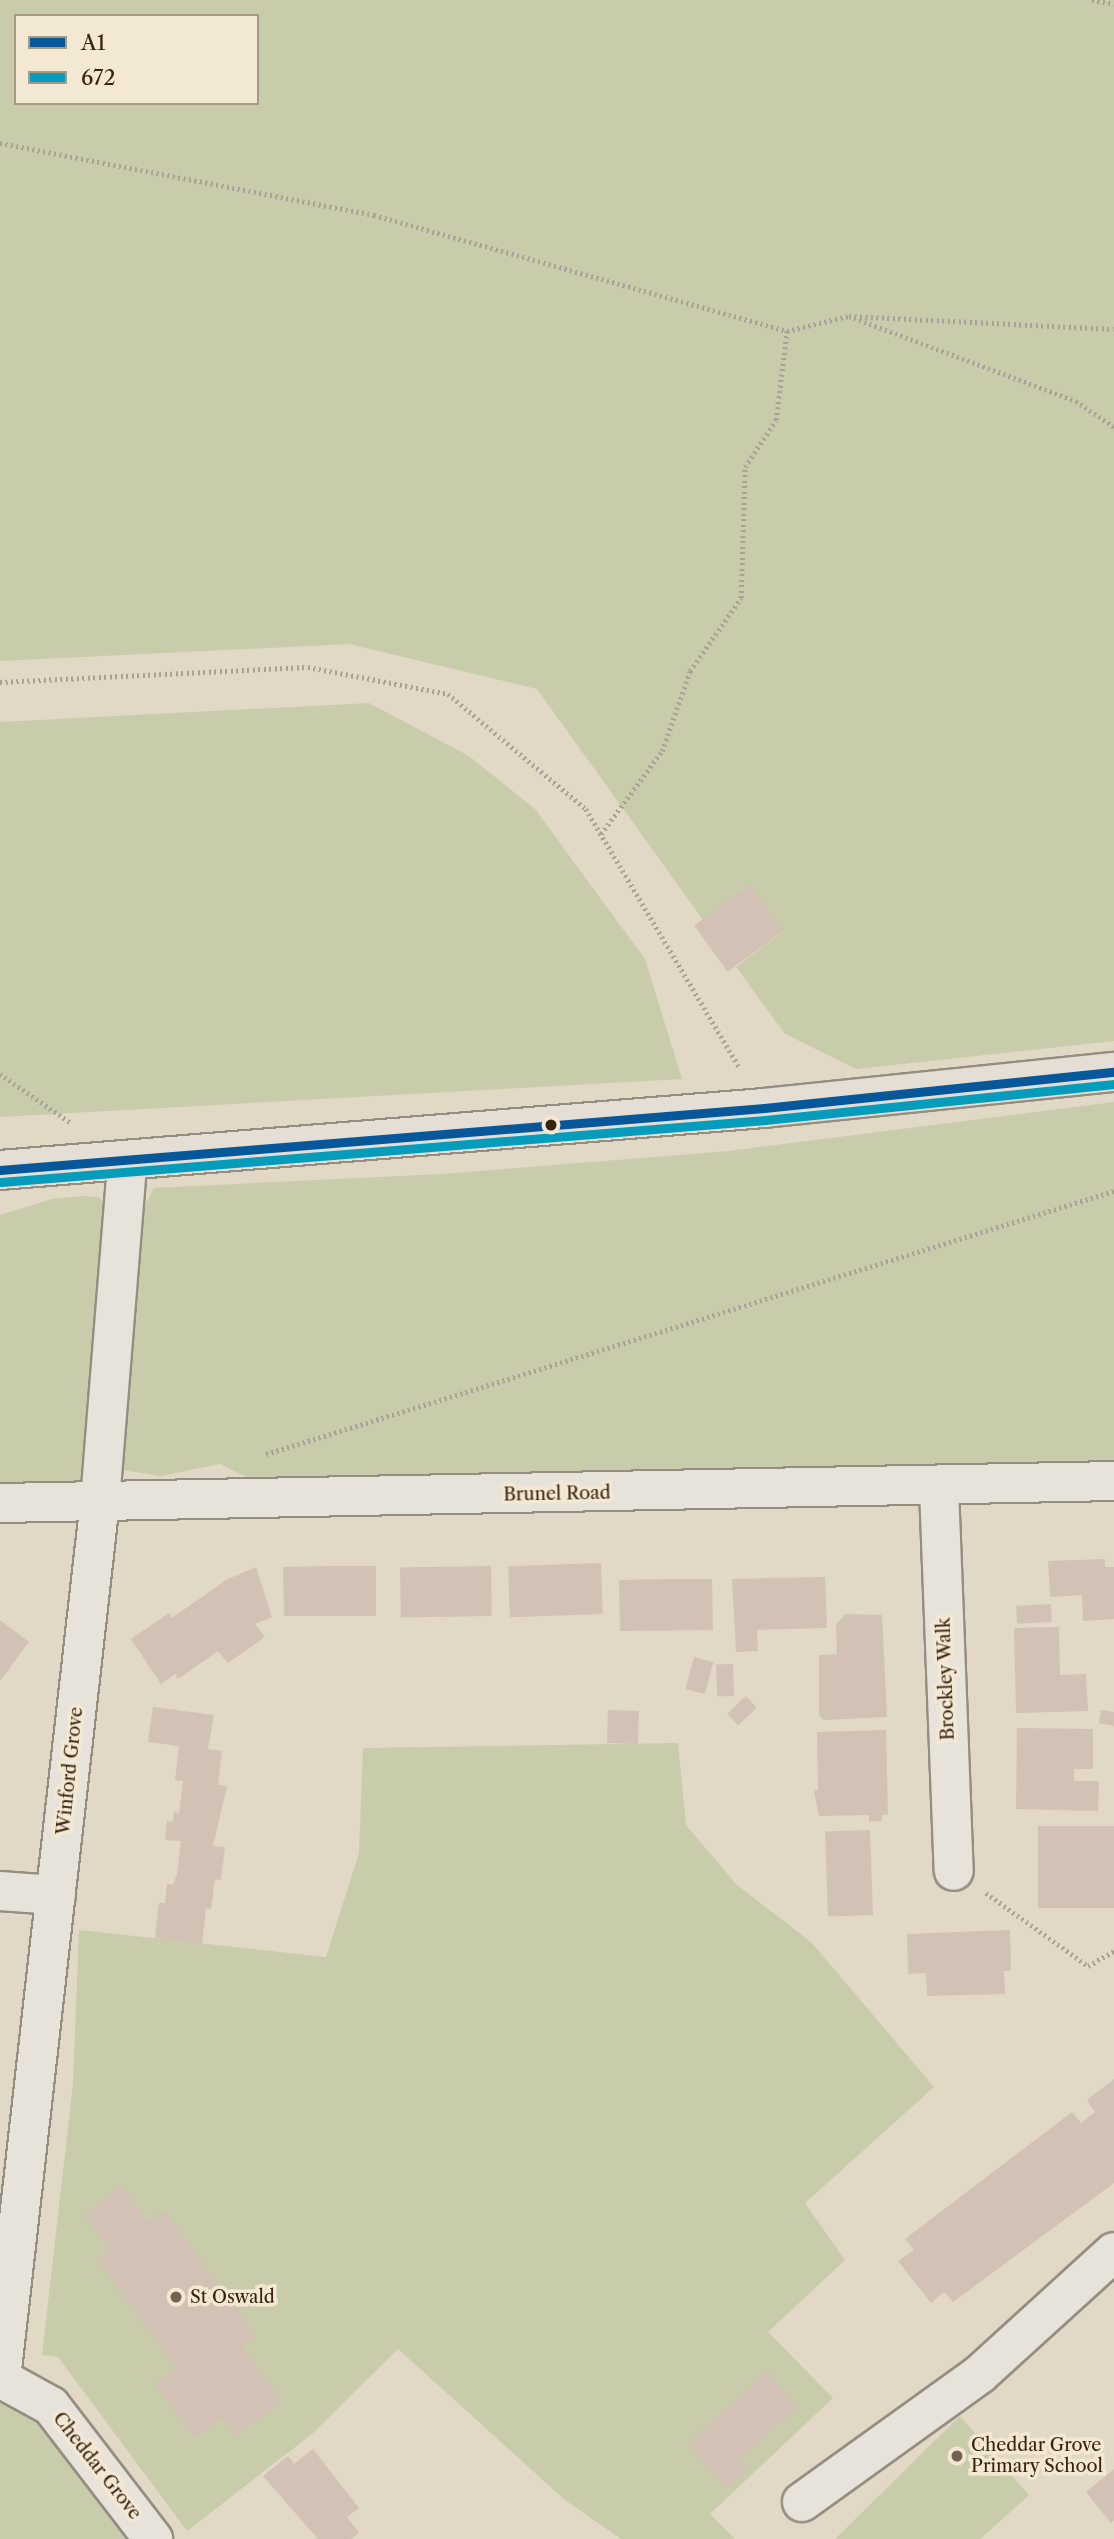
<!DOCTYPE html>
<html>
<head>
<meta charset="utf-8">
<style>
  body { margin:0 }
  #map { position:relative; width:1114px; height:2539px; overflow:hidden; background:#e2d8c6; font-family:"Libre Caslon Text",serif }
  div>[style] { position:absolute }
  .green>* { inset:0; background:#c8ccab }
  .building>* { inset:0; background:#d2c1b5; transform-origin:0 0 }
  .path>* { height:4.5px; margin-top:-2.25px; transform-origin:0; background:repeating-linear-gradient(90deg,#a7a198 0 2px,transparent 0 5.5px) }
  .roads { filter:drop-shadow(2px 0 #968d81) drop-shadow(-2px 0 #968d81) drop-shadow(0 2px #968d81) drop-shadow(0 -2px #968d81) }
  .minor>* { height:38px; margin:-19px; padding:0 19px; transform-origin:19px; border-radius:19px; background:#e8e3da }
  .highway>* { height:38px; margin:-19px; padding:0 19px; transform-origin:19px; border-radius:19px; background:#e4ded4 }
  .bus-1>* { height:9px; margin:-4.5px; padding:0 4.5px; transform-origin:4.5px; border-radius:4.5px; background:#07589b }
  .bus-2>* { height:9px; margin:-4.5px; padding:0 4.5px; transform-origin:4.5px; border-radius:4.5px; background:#069cbb }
  .dots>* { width:19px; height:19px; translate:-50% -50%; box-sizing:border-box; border:4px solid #f3e8d3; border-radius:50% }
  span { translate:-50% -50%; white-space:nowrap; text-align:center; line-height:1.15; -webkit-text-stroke:7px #f3e8d3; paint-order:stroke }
  .street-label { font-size:18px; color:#372310 }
  .poi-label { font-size:18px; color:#372310 }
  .left { translate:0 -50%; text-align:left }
  .legend { position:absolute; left:14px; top:14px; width:245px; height:91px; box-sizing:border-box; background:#f3e8d3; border:2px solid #a89985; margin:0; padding:9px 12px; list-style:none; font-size:21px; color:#372310 }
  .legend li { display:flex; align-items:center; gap:14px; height:35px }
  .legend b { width:35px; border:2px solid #a89985 }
</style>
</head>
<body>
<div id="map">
  <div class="green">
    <i style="clip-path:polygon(evenodd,0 0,1114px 0,1114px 1041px,856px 1069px,785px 1034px,736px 967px,784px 931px,703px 920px,537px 689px,349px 644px,0 661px,0 0,16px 16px,257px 16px,257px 103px,16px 103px,16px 16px)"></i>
    <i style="clip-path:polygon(369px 703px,469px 756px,535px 809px,645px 959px,682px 1079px,0 1117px,0 722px)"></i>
    <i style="clip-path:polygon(1114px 1102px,1114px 1463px,253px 1480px,220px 1464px,161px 1476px,122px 1470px,143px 1209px,154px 1188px,441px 1174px,728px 1151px)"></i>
    <i style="clip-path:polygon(82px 1196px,99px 1197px,106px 1205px,83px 1474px,78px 1482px,0 1487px,0 1215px,52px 1199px)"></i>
    <i style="clip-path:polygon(678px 1743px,686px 1825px,736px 1884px,812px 1943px,934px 2087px,805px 2203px,845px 2260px,768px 2332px,833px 2398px,710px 2514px,735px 2539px,621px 2539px,565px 2500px,398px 2349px,312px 2434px,187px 2531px,58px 2357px,42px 2355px,73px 2084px,79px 1930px,326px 1957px,359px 1853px,363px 1748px)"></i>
    <i style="clip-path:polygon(0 2399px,37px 2412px,136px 2539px,0 2539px)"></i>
    <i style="clip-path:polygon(960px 2416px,1029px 2495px,980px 2539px,835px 2539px)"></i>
  </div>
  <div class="building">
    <i style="left:750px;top:885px;width:57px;height:69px;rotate:54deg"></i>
    <i style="clip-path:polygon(1105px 1559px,1105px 1567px,1114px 1567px,1114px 1619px,1083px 1621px,1082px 1595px,1050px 1597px,1048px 1561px)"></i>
    <i style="left:601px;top:1563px;width:51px;height:93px;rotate:88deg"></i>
    <i style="clip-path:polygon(329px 1566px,376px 1566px,376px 1616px,284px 1616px,283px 1567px)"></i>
    <i style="left:491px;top:1566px;width:50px;height:91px;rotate:89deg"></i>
    <i style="clip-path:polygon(256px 1567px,272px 1617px,255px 1624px,265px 1637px,228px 1663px,218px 1651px,178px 1679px,175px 1674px,161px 1684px,131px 1639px,169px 1613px,172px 1618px,226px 1580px)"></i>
    <i style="clip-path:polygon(825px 1577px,827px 1628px,757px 1630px,758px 1651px,736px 1652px,732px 1579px)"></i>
    <i style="clip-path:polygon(668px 1579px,712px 1579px,713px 1630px,620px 1631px,619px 1580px)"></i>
    <i style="left:1051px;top:1604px;width:18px;height:35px;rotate:87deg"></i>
    <i style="clip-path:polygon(845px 1614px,882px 1615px,887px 1717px,823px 1720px,819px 1715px,819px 1655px,837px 1654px,836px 1625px)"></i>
    <i style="clip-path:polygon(0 1620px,29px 1642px,0 1681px)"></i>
    <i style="clip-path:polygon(1059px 1627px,1060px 1675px,1086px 1674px,1088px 1711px,1016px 1713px,1014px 1628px)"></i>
    <i style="left:694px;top:1657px;width:20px;height:33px;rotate:15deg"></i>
    <i style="left:733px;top:1664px;width:32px;height:17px;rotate:88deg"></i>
    <i style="left:746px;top:1696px;width:16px;height:26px;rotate:47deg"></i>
    <i style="clip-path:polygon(153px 1707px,214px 1715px,208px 1749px,222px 1751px,218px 1785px,227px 1786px,213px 1846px,225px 1847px,221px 1880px,215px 1879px,211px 1909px,206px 1908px,202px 1944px,155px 1938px,159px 1903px,165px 1903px,167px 1884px,173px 1885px,177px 1874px,181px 1841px,165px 1840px,167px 1821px,173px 1822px,174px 1812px,179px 1813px,183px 1781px,175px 1780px,179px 1746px,148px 1742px)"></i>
    <i style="left:608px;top:1710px;width:31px;height:33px;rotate:2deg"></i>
    <i style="clip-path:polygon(1101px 1710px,1114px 1712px,1114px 1726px,1099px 1723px)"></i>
    <i style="clip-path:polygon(1017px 1728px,1093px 1729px,1093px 1769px,1074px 1769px,1074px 1781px,1099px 1781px,1098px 1811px,1016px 1809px)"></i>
    <i style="clip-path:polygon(886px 1730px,888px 1815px,882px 1815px,882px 1821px,869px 1822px,869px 1815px,819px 1816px,814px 1791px,818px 1790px,817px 1732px)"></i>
    <i style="left:1114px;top:1826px;width:82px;height:76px;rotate:90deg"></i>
    <i style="left:870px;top:1830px;width:85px;height:45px;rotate:88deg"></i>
    <i style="clip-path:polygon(1010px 1930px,1011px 1971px,1004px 1971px,1005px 1994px,927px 1996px,926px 1973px,908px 1974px,907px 1934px)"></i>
    <i style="clip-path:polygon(1114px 2079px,1114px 2183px,953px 2302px,944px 2292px,931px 2303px,898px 2261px,914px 2250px,905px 2239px,1072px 2112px,1081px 2123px,1095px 2112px,1087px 2100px)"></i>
    <i style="clip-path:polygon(122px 2186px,148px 2222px,164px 2210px,256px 2336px,242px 2346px,282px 2402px,235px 2436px,222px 2418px,194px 2438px,154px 2384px,176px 2368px,96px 2259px,109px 2250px,84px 2215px)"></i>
    <i style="clip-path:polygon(767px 2372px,798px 2407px,740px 2459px,748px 2468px,726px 2488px,687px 2444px)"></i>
    <i style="clip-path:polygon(313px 2449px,359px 2508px,347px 2517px,359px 2533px,351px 2539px,318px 2539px,263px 2476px,288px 2456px,294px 2464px)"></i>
    <i style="clip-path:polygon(1114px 2469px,1114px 2520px,1111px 2523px,1086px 2492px)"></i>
  </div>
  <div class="path">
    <i style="left:1092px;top:0;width:22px;rotate:10deg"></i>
    <i style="left:0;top:143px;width:381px;rotate:10.9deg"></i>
    <i style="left:374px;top:215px;width:429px;rotate:15.7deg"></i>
    <i style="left:787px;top:331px;width:64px;rotate:-13.6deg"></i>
    <i style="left:849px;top:316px;width:265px;rotate:2.8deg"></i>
    <i style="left:854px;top:318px;width:237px;rotate:20.5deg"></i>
    <i style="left:1076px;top:401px;width:46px;rotate:34.4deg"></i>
    <i style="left:0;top:682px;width:308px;rotate:-2.8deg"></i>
    <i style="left:308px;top:667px;width:143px;rotate:10.9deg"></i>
    <i style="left:448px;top:694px;width:180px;rotate:39.8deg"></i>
    <i style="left:586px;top:809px;width:301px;rotate:59.3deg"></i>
    <i style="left:601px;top:834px;width:103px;rotate:-53.7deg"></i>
    <i style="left:662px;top:751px;width:85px;rotate:-70.7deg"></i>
    <i style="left:690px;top:671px;width:89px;rotate:-55.1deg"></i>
    <i style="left:741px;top:598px;width:131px;rotate:-88.3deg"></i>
    <i style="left:745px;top:467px;width:56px;rotate:-56.6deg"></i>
    <i style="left:776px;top:420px;width:90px;rotate:-83deg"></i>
    <i style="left:0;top:1074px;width:86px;rotate:34.6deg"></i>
    <i style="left:266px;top:1454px;width:888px;rotate:-17.23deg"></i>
    <i style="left:986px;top:1893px;width:125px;rotate:35.6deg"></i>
    <i style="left:1088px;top:1966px;width:30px;rotate:-30deg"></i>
  </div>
  <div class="roads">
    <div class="minor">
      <i style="left:939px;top:1488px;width:383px;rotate:87.8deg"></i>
      <i style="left:0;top:1503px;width:1114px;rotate:-1.13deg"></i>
      <i style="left:0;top:1891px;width:56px;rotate:4.1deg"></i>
      <i style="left:0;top:2378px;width:58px;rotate:28.8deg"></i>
      <i style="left:51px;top:2406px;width:168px;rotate:52.5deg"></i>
      <i style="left:1px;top:2378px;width:883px;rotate:-83.56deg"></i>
      <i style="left:100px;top:1501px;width:339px;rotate:-85.4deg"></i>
      <i style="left:802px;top:2502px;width:219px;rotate:-35.7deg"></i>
      <i style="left:980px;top:2374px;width:181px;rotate:-42.3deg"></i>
    </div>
    <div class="highway">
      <i style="left:0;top:1170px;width:767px;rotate:-4.64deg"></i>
      <i style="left:764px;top:1108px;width:352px;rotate:-5.9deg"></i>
    </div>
  </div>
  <div class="bus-1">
    <i style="left:0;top:1170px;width:767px;rotate:-4.64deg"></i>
    <i style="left:764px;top:1108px;width:352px;rotate:-5.9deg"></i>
  </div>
  <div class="bus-2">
    <i style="left:1px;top:1182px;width:767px;rotate:-4.64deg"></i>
    <i style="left:765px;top:1120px;width:351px;rotate:-5.9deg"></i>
  </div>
  <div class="dots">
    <i style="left:551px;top:1125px;background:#372310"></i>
    <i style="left:176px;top:2297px;background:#736250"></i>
    <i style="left:957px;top:2456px;background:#736250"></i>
  </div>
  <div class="street-label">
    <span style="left:557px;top:1494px;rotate:-1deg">Brunel Road</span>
    <span style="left:946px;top:1679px;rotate:-92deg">Brockley Walk</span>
    <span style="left:70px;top:1771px;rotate:-84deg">Winford Grove</span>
    <span style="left:97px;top:2466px;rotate:52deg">Cheddar Grove</span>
  </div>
  <div class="poi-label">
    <span class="left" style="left:190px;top:2297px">St Oswald</span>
    <span class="left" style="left:971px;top:2456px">Cheddar Grove<br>Primary School</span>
  </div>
  <ul class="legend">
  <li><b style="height:9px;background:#07589b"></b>A1</li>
  <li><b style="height:9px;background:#069cbb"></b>672</li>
  </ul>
</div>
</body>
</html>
